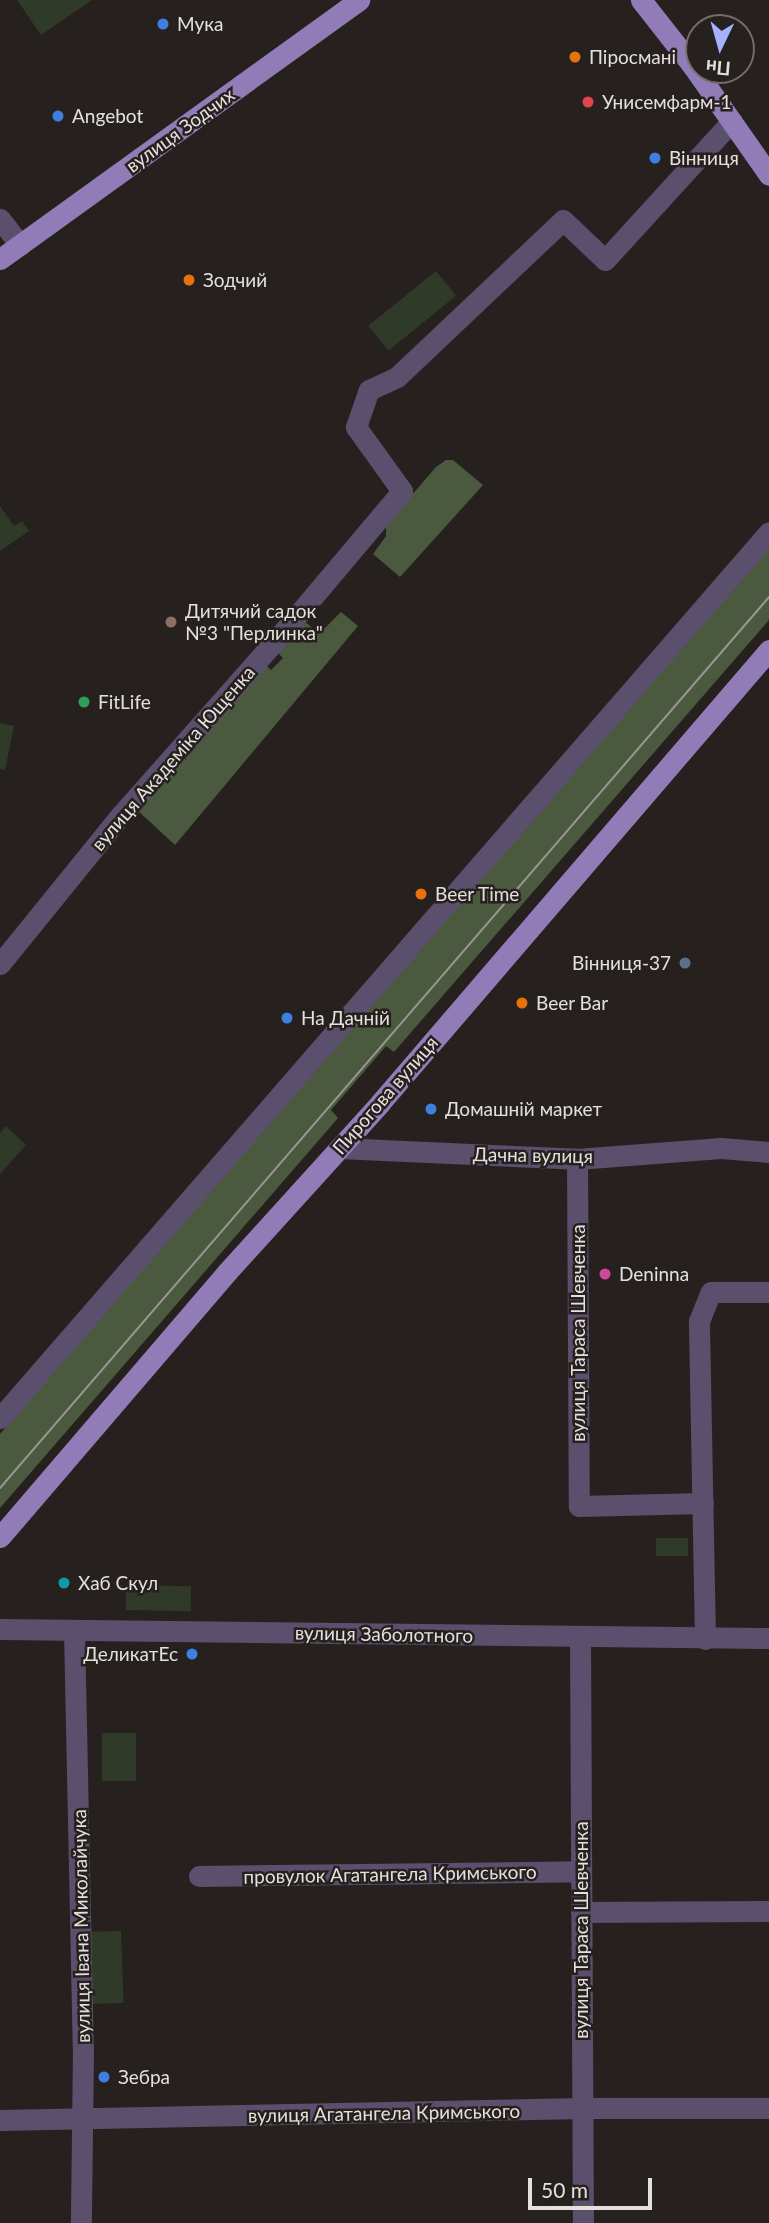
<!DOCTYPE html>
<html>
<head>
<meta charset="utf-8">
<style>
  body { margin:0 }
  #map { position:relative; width:769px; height:2223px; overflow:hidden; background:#26211e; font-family:Lato,sans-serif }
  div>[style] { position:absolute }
  .green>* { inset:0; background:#303a28; transform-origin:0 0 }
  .forest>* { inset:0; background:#4b5a3e }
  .minor>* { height:21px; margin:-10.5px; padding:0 10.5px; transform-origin:10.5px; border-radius:10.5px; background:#5a506d }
  .major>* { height:21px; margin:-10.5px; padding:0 10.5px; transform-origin:10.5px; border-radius:10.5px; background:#927cb8 }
  .tram>* { height:2px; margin:-1px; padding:0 1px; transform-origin:1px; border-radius:1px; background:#9a9694 }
  .dots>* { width:19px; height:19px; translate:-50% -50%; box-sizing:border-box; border:4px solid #26211e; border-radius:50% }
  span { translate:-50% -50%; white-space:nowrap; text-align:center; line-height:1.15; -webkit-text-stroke:5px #26211e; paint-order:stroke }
  .poi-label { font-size:19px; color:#e3e0de }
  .left { translate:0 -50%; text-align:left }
  .right { translate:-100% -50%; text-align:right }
  .street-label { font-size:19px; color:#e3e0de }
  .north { position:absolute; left:685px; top:14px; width:70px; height:70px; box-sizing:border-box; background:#26211e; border:2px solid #726d6b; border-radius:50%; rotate:185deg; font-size:19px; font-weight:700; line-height:28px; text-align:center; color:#e3e0de }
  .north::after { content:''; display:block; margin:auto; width:24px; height:32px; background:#a5b1fc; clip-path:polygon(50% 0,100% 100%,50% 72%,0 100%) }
  .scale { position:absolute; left:528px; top:2178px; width:124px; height:32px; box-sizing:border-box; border:4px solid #e3e0de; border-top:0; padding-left:9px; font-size:21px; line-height:24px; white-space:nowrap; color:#e3e0de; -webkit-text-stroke:5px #26211e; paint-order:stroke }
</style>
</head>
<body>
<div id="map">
  <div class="green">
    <i style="clip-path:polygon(17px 0,92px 0,41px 35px)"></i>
    <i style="left:436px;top:271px;width:32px;height:87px;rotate:51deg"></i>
    <i style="clip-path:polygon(0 506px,14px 526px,22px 521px,29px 531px,0 551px)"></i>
    <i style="clip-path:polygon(0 723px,14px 726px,5px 770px,0 769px)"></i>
    <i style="clip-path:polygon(6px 1126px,26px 1145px,0 1174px,0 1133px)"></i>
    <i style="left:656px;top:1538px;width:32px;height:18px"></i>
    <i style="left:126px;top:1585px;width:65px;height:25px;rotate:1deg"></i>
    <i style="left:136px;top:1733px;width:48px;height:34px;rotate:90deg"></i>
    <i style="left:121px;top:1931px;width:72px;height:32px;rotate:88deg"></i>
  </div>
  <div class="forest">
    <i style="clip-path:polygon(446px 460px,453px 460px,483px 485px,400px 577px,373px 554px,386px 536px,386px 525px,436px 467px)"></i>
    <i style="clip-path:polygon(769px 548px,769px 620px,394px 1052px,386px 1046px,331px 1110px,338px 1118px,0 1508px,0 1434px)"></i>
    <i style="clip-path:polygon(341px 612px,358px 626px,175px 845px,137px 810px,266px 665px,271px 670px,283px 658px,276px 651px,302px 619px,319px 634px)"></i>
  </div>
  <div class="minor">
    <i style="left:0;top:219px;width:33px;rotate:52deg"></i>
    <i style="left:0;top:964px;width:191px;rotate:-51deg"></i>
    <i style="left:120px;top:816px;width:256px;rotate:-48.5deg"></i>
    <i style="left:290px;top:624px;width:174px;rotate:-49.9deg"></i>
    <i style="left:402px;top:491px;width:79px;rotate:-125.7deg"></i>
    <i style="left:356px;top:427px;width:39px;rotate:-71deg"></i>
    <i style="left:369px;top:390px;width:31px;rotate:-25deg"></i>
    <i style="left:397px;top:377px;width:228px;rotate:-43.4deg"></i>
    <i style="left:563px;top:220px;width:58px;rotate:43.6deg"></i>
    <i style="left:605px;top:260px;width:188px;rotate:-47.6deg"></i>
    <i style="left:339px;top:1148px;width:238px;rotate:2.6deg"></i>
    <i style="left:577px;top:1159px;width:144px;rotate:-4.4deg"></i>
    <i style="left:721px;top:1148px;width:48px;rotate:4.8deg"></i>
    <i style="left:577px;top:1159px;width:347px;rotate:89.7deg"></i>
    <i style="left:579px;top:1506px;width:124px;rotate:-1.4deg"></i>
    <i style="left:0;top:1418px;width:1173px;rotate:-49.04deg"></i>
    <i style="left:0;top:1629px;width:769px;rotate:0.67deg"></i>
    <i style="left:74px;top:1630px;width:419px;rotate:88.8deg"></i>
    <i style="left:83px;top:2049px;width:174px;rotate:90.7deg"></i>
    <i style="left:580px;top:1637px;width:586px;rotate:89.71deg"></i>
    <i style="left:705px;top:1639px;width:318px;rotate:-91.1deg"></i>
    <i style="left:699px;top:1321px;width:31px;rotate:-68deg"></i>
    <i style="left:711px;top:1292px;width:58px"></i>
    <i style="left:199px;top:1876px;width:382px;rotate:-0.7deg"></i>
    <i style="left:581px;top:1912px;width:188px;rotate:-0.3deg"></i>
    <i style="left:0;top:2120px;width:583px;rotate:-1.18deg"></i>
    <i style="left:583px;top:2108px;width:186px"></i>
  </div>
  <div class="major">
    <i style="left:641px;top:0;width:83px;rotate:51.9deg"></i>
    <i style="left:692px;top:65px;width:134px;rotate:55deg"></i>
    <i style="left:0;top:259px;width:443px;rotate:-35.8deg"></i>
    <i style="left:0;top:1537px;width:349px;rotate:-49.4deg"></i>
    <i style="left:227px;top:1272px;width:228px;rotate:-47.8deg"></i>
    <i style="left:380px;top:1103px;width:597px;rotate:-49.35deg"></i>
  </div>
  <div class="tram">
    <i style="left:0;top:1488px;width:1177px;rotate:-49.2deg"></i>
  </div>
  <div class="dots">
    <i style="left:163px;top:24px;background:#3f7fe0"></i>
    <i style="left:575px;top:57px;background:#e8710a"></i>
    <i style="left:588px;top:102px;background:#e0444e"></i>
    <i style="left:58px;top:116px;background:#3f7fe0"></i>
    <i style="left:655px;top:158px;background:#3f7fe0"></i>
    <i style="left:189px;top:280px;background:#e8710a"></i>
    <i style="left:171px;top:622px;background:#8d6e63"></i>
    <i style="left:84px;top:702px;background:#2e9e5b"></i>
    <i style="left:421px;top:894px;background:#e8710a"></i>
    <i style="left:685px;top:963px;background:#5c6f8a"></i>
    <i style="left:522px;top:1003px;background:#e8710a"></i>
    <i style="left:287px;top:1018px;background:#3f7fe0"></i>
    <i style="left:431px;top:1109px;background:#3f7fe0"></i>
    <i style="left:605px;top:1274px;background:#d1479c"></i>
    <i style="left:64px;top:1583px;background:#0f9aa8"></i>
    <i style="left:192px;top:1654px;background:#3f7fe0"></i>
    <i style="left:104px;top:2077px;background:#3f7fe0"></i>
  </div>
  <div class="poi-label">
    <span class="left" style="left:177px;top:24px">Мука</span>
    <span class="left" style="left:589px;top:57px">Піросмані</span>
    <span class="left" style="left:602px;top:102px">Унисемфарм-1</span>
    <span class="left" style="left:72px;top:116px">Angebot</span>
    <span class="left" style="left:669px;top:158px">Вінниця</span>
    <span class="left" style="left:203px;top:280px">Зодчий</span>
    <span class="left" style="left:185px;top:622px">Дитячий садок<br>№3 "Перлинка"</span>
    <span class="left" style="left:98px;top:702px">FitLife</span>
    <span class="left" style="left:435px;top:894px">Beer Time</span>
    <span class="right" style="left:671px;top:963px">Вінниця-37</span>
    <span class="left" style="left:536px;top:1003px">Beer Bar</span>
    <span class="left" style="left:301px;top:1018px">На Дачній</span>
    <span class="left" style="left:445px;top:1109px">Домашній маркет</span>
    <span class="left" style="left:619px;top:1274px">Deninna</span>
    <span class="left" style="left:78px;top:1583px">Хаб Скул</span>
    <span class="right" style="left:178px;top:1654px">ДеликатЕс</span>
    <span class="left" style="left:118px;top:2077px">Зебра</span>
  </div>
  <div class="street-label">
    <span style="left:180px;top:130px;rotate:-36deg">вулиця Зодчих</span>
    <span style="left:173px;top:758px;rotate:-49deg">вулиця Академіка Ющенка</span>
    <span style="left:385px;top:1095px;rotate:-49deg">Пирогова вулиця</span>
    <span style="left:533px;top:1155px;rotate:1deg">Дачна вулиця</span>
    <span style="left:578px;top:1333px;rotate:-90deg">вулиця Тараса Шевченка</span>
    <span style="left:384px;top:1634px;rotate:1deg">вулиця Заболотного</span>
    <span style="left:390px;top:1874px;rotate:-1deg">провулок Агатангела Кримського</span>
    <span style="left:81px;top:1926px;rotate:-91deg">вулиця Івана Миколайчука</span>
    <span style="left:581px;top:1930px;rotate:-90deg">вулиця Тараса Шевченка</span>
    <span style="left:384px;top:2113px;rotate:-1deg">вулиця Агатангела Кримського</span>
  </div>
  <div class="north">Пн</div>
  <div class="scale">50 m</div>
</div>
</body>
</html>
